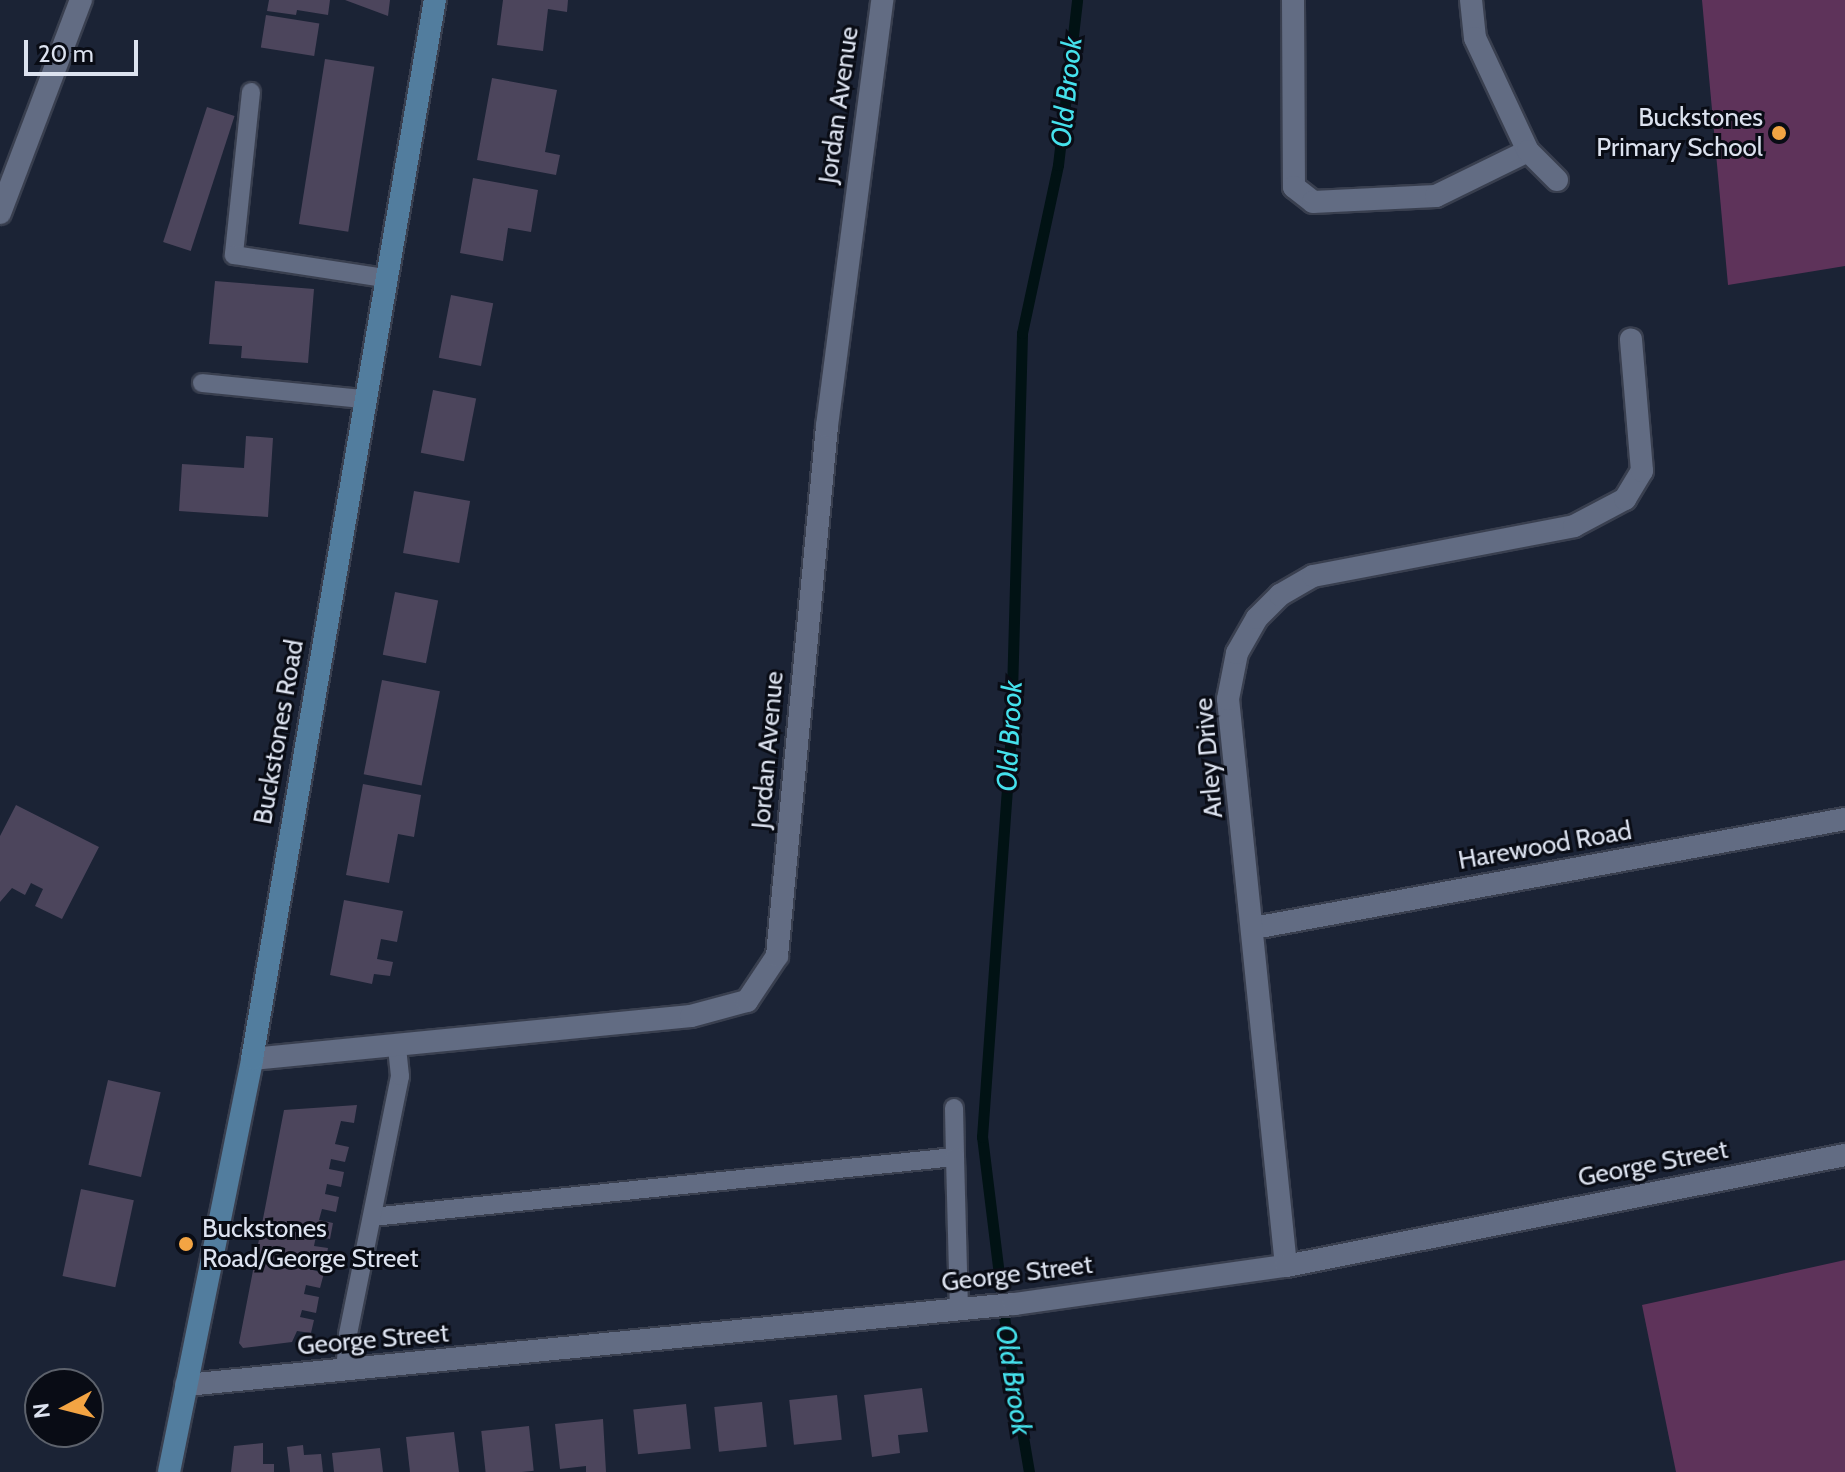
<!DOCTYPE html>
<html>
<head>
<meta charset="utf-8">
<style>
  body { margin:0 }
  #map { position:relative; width:1845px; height:1472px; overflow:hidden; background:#1b2335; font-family:Cabin,sans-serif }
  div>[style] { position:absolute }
  .green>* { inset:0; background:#5e335a }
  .stream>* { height:11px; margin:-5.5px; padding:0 5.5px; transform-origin:5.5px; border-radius:5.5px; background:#011214 }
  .building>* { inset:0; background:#4c455c; transform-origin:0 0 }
  .roads { filter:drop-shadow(2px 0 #393f4f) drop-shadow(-2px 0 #393f4f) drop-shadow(0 2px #393f4f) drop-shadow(0 -2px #393f4f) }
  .service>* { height:18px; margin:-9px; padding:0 9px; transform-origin:9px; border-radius:9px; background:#626c83 }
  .minor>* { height:22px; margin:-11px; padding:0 11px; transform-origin:11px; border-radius:11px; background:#626c83 }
  .secondary>* { height:22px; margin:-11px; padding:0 11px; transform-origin:11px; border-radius:11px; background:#527d9e }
  .dots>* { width:22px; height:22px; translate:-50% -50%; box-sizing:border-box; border:4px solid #090c15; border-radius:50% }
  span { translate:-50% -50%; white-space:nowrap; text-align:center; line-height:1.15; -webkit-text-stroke:6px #090c15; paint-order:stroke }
  .street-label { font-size:26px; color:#dce2ef }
  .poi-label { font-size:26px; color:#dce2ef }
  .right { translate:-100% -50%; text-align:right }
  .left { translate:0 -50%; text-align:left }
  .water-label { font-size:28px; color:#45e1ec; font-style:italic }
  .north { position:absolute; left:24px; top:1368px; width:80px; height:80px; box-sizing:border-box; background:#090c15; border:2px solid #5d626c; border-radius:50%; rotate:263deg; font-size:22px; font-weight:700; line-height:32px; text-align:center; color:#dce2ef }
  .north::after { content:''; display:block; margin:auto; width:28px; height:36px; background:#f3a443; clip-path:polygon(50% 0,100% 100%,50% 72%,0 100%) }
  .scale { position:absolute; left:24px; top:40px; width:114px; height:36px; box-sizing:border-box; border:4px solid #dce2ef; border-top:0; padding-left:10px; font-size:24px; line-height:28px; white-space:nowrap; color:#dce2ef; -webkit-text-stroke:6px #090c15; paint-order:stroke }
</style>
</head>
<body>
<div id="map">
  <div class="green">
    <i style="clip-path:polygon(1702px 0,1845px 0,1845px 266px,1728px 285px)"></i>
    <i style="clip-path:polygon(1845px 1260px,1845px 1472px,1676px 1472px,1642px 1305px)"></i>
  </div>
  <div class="stream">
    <i style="left:1029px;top:1472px;width:126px;rotate:-99.6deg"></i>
    <i style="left:1008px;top:1348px;width:213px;rotate:-97deg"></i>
    <i style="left:982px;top:1137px;width:410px;rotate:-85.9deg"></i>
    <i style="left:1011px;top:728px;width:395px;rotate:-88.4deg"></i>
    <i style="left:1022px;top:333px;width:172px;rotate:-77.9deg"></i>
    <i style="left:1058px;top:165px;width:166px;rotate:-83.4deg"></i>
  </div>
  <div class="building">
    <i style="clip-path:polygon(269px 0,330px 0,328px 15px,297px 10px,296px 15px,267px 11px)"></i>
    <i style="clip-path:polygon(345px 0,390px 0,388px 16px)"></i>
    <i style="clip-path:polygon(503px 0,568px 0,567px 12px,548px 9px,543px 51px,497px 45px)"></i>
    <i style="left:266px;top:15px;width:54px;height:33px;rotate:9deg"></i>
    <i style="left:325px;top:59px;width:50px;height:167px;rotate:9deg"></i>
    <i style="clip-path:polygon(492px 78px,557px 90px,545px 152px,560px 155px,556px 175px,477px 160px)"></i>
    <i style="left:207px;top:107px;width:29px;height:142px;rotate:18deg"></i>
    <i style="clip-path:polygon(473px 178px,538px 190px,531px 232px,508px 228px,503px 261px,460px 253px)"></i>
    <i style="clip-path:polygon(215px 281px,314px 289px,308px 363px,241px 358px,242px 346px,209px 344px)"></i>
    <i style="left:451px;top:295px;width:43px;height:64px;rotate:11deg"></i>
    <i style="left:433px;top:390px;width:44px;height:64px;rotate:11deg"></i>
    <i style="clip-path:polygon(246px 436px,273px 438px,268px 517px,179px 511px,182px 464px,244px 468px)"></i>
    <i style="left:414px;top:491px;width:57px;height:63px;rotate:10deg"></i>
    <i style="left:395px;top:592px;width:44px;height:64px;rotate:11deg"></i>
    <i style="left:382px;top:680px;width:59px;height:96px;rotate:11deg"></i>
    <i style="clip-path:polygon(363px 784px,421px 795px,414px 837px,398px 834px,389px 883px,346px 875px)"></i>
    <i style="clip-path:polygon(16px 805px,99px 847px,62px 919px,35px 906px,43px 889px,31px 883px,25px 895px,12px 888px,0 902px,0 836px)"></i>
    <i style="clip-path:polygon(344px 900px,403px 911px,397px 942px,381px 939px,377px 959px,393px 962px,390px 976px,374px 974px,372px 984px,330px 975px)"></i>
    <i style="left:108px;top:1080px;width:54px;height:87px;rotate:13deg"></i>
    <i style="clip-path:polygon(357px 1105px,354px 1123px,341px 1121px,335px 1144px,349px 1147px,345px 1162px,331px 1159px,329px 1169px,344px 1172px,341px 1187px,327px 1184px,325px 1194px,339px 1197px,336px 1212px,322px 1209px,319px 1220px,333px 1223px,330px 1239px,316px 1236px,314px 1246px,328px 1248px,325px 1264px,311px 1261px,309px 1269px,324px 1273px,320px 1288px,306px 1285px,304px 1294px,319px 1297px,316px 1313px,302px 1310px,300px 1317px,314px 1320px,311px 1333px,297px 1331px,292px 1342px,243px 1348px,239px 1343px,284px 1110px)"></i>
    <i style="left:81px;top:1189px;width:54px;height:89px;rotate:12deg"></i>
    <i style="clip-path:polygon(922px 1388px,928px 1432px,898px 1435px,900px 1453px,872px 1457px,864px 1395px)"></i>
    <i style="left:837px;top:1395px;width:45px;height:48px;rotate:84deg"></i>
    <i style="left:762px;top:1402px;width:45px;height:48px;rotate:84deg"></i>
    <i style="left:686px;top:1404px;width:45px;height:53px;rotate:84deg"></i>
    <i style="clip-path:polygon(603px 1419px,606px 1472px,586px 1472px,586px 1466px,560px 1469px,555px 1424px)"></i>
    <i style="left:529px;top:1426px;width:45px;height:48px;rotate:84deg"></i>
    <i style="clip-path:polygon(454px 1432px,459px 1472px,410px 1472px,406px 1437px)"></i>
    <i style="clip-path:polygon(263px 1443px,263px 1464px,274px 1464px,274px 1472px,231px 1472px,234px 1446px)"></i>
    <i style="clip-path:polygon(303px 1445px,304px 1455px,321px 1454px,323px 1472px,290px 1472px,287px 1447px)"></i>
    <i style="clip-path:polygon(380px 1448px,383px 1472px,334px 1472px,332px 1453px)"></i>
  </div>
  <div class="roads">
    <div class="service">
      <i style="left:251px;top:92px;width:164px;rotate:96deg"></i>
      <i style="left:234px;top:255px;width:153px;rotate:8.7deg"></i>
      <i style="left:202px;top:383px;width:162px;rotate:5.7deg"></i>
      <i style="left:954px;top:1108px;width:49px;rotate:88.8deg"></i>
      <i style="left:372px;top:1217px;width:586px;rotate:-5.88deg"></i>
      <i style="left:955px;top:1157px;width:153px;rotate:88.5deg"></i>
      <i style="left:345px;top:1371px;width:37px;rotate:-85deg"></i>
      <i style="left:348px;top:1334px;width:263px;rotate:-78.6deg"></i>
      <i style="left:400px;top:1076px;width:31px;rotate:-96deg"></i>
    </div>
    <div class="minor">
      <i style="left:1293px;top:0;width:187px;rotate:89.7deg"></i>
      <i style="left:1294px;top:187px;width:24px;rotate:38deg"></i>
      <i style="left:1313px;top:202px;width:123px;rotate:-2.8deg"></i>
      <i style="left:1436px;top:196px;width:102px;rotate:-26.1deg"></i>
      <i style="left:1471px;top:0;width:38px;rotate:84deg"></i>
      <i style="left:1475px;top:38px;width:125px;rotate:64.9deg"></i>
      <i style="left:1528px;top:151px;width:41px;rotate:45deg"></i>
      <i style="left:0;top:213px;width:228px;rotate:-69.2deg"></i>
      <i style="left:1254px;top:928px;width:601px;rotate:-10.45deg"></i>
      <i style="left:252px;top:1059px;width:441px;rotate:-5.6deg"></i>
      <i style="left:691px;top:1016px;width:58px;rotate:-15deg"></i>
      <i style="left:747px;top:1001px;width:54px;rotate:-56.3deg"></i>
      <i style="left:777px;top:956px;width:532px;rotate:-84.61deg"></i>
      <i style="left:827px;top:426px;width:430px;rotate:-82.6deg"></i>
      <i style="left:1286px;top:1266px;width:570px;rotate:-95.84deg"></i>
      <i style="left:1228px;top:699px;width:47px;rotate:-78.9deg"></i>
      <i style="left:1237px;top:653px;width:40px;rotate:-60.3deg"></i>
      <i style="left:1257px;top:618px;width:33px;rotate:-45deg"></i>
      <i style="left:1280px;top:595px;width:38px;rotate:-30deg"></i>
      <i style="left:1313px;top:576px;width:266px;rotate:-10.8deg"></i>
      <i style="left:1574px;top:526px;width:58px;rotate:-27.9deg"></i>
      <i style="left:1625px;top:499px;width:33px;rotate:-59deg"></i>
      <i style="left:1642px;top:471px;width:132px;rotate:-94.8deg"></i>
      <i style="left:186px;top:1385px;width:832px;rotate:-5.59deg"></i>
      <i style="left:1014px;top:1304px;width:275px;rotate:-8deg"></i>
      <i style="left:1286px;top:1266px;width:570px;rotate:-11.23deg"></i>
    </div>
    <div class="secondary">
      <i style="left:169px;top:1472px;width:421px;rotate:-78.6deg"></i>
      <i style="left:252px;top:1059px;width:1075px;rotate:-80.2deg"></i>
    </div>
  </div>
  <div class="dots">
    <i style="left:1779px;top:133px;background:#f3a443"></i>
    <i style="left:186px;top:1244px;background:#f3a443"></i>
  </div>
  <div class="street-label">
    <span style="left:839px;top:105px;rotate:-82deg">Jordan Avenue</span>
    <span style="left:279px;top:732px;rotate:-80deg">Buckstones Road</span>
    <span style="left:768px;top:750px;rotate:-85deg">Jordan Avenue</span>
    <span style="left:1209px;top:758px;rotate:-95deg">Arley Drive</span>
    <span style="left:1545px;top:846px;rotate:-10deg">Harewood Road</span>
    <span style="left:1653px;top:1164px;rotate:-11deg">George Street</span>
    <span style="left:1017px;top:1274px;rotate:-7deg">George Street</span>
    <span style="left:373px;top:1340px;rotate:-5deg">George Street</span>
  </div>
  <div class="poi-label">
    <span class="right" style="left:1763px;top:133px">Buckstones<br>Primary School</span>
    <span class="left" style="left:202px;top:1244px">Buckstones<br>Road/George Street</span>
  </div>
  <div class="water-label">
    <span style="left:1066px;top:92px;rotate:-84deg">Old Brook</span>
    <span style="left:1009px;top:736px;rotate:-87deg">Old Brook</span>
    <span style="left:1014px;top:1380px;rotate:81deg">Old Brook</span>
  </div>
  <div class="north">N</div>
  <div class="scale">20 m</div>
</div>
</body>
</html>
